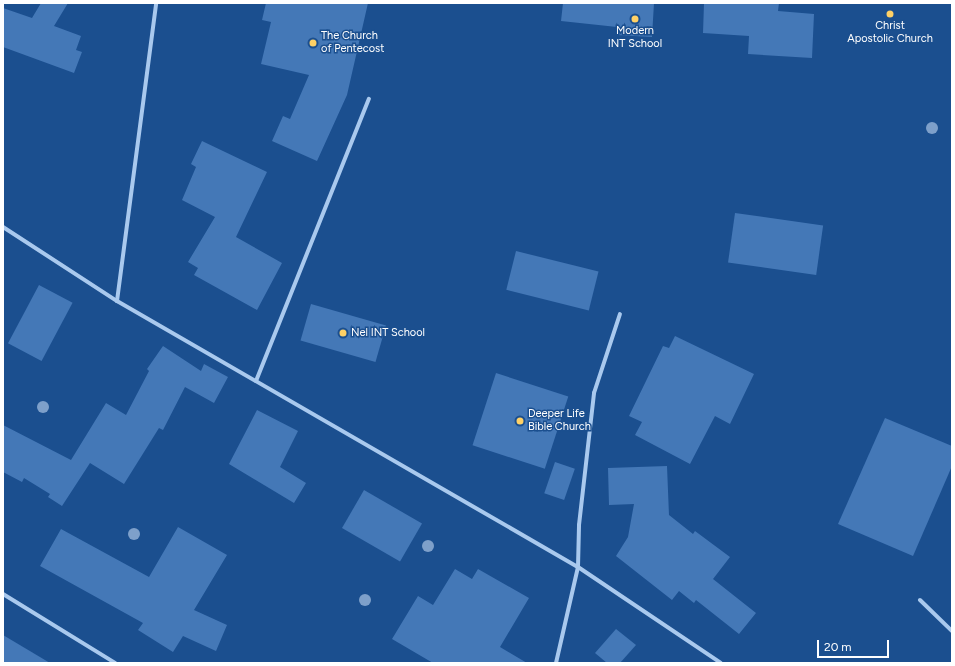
<!DOCTYPE html>
<html>
<head>
<meta charset="utf-8">
<style>
  body { margin:0 }
  #map { position:relative; width:955px; height:666px; overflow:hidden; background:#1b4f8f; font-family:Figtree,sans-serif }
  div>[style] { position:absolute }
  .building>* { inset:0; background:#4478b7; transform-origin:0 0 }
  .street>* { height:4px; margin:-2px; padding:0 2px; transform-origin:2px; border-radius:2px; background:#a9c9ee }
  .trees>* { width:12px; height:12px; margin:-6px; border-radius:50%; background:#7ea0ca }
  .dots>* { width:11px; height:11px; translate:-50% -50%; box-sizing:border-box; border:2px solid #1b4f8f; border-radius:50% }
  span { translate:-50% -50%; white-space:nowrap; text-align:center; line-height:1.15; -webkit-text-stroke:3px #1b4f8f; paint-order:stroke }
  .poi-label { font-size:11px; color:#fff }
  .left { translate:0 -50%; text-align:left }
  .frame { position:absolute; inset:0; border:4px solid #fff; pointer-events:none }
  .scale { position:absolute; left:817px; top:640px; width:72px; height:18px; box-sizing:border-box; border:2px solid #fff; border-top:0; padding-left:5px; font-size:12px; line-height:14px; white-space:nowrap; color:#fff; -webkit-text-stroke:3px #1b4f8f; paint-order:stroke }
</style>
</head>
<body>
<div id="map">
  <div class="building">
    <i style="clip-path:polygon(41px 3px,68px 3px,54px 26px,81px 36px,76px 50px,82px 52px,74px 73px,3px 47px,3px 8px,32px 18px)"></i>
    <i style="clip-path:polygon(266px 3px,368px 3px,347px 95px,317px 161px,272px 141px,283px 116px,290px 119px,309px 75px,261px 64px,271px 22px,262px 20px)"></i>
    <i style="clip-path:polygon(563px 3px,654px 3px,652px 37px,616px 35px,617px 27px,561px 21px)"></i>
    <i style="clip-path:polygon(704px 3px,779px 3px,778px 11px,814px 14px,812px 58px,748px 54px,749px 36px,703px 33px)"></i>
    <i style="clip-path:polygon(202px 141px,267px 172px,236px 237px,282px 263px,257px 310px,194px 275px,198px 268px,188px 262px,215px 217px,182px 200px,196px 167px,191px 164px)"></i>
    <i style="left:735px;top:213px;width:89px;height:50px;rotate:8deg"></i>
    <i style="left:516px;top:251px;width:85px;height:40px;rotate:14deg"></i>
    <i style="left:39px;top:285px;width:38px;height:66px;rotate:28deg"></i>
    <i style="left:311px;top:304px;width:78px;height:38px;rotate:16deg"></i>
    <i style="clip-path:polygon(675px 336px,754px 374px,730px 424px,715px 416px,690px 464px,635px 435px,642px 422px,629px 416px,663px 346px,669px 348px)"></i>
    <i style="clip-path:polygon(163px 346px,201px 371px,204px 364px,228px 377px,214px 403px,185px 387px,163px 430px,159px 428px,124px 484px,90px 463px,62px 506px,48px 497px,50px 494px,24px 478px,22px 482px,3px 472px,3px 425px,71px 460px,106px 403px,126px 415px,149px 371px,147px 369px)"></i>
    <i style="left:496px;top:373px;width:76px;height:76px;rotate:18deg"></i>
    <i style="clip-path:polygon(257px 410px,298px 431px,280px 467px,306px 483px,294px 503px,229px 464px)"></i>
    <i style="clip-path:polygon(885px 418px,952px 446px,952px 466px,913px 556px,838px 524px)"></i>
    <i style="left:555px;top:462px;width:21px;height:33px;rotate:19deg"></i>
    <i style="clip-path:polygon(667px 466px,669px 515px,693px 534px,695px 531px,730px 557px,713px 579px,756px 613px,739px 634px,696px 600px,694px 603px,679px 591px,672px 600px,616px 556px,628px 537px,634px 504px,609px 505px,608px 468px)"></i>
    <i style="left:364px;top:490px;width:67px;height:44px;rotate:30deg"></i>
    <i style="clip-path:polygon(178px 527px,227px 555px,194px 610px,227px 625px,216px 651px,183px 636px,173px 652px,138px 630px,143px 623px,40px 566px,61px 529px,149px 577px)"></i>
    <i style="clip-path:polygon(455px 569px,472px 579px,478px 569px,529px 598px,500px 647px,527px 663px,433px 663px,392px 639px,418px 596px,433px 605px)"></i>
    <i style="clip-path:polygon(616px 629px,636px 645px,620px 663px,607px 663px,595px 653px)"></i>
    <i style="clip-path:polygon(3px 635px,50px 663px,3px 663px)"></i>
  </div>
  <div class="street">
    <i style="left:3px;top:227px;width:136px;rotate:33deg"></i>
    <i style="left:117px;top:301px;width:532px;rotate:29.99deg"></i>
    <i style="left:578px;top:567px;width:172px;rotate:33.9deg"></i>
    <i style="left:117px;top:301px;width:301px;rotate:-82.5deg"></i>
    <i style="left:256px;top:381px;width:304px;rotate:-68.2deg"></i>
    <i style="left:3px;top:594px;width:132px;rotate:31.6deg"></i>
    <i style="left:920px;top:600px;width:45px;rotate:44.1deg"></i>
    <i style="left:556px;top:663px;width:98px;rotate:-77.1deg"></i>
    <i style="left:578px;top:567px;width:42px;rotate:-88.6deg"></i>
    <i style="left:579px;top:525px;width:133px;rotate:-83.5deg"></i>
    <i style="left:594px;top:393px;width:83px;rotate:-71.8deg"></i>
  </div>
  <div class="trees">
    <i style="left:932px;top:128px"></i>
    <i style="left:43px;top:407px"></i>
    <i style="left:134px;top:534px"></i>
    <i style="left:428px;top:546px"></i>
    <i style="left:365px;top:600px"></i>
  </div>
  <div class="dots">
    <i style="left:890px;top:14px;background:#ffd166"></i>
    <i style="left:635px;top:19px;background:#ffd166"></i>
    <i style="left:313px;top:43px;background:#ffd166"></i>
    <i style="left:343px;top:333px;background:#ffd166"></i>
    <i style="left:520px;top:421px;background:#ffd166"></i>
  </div>
  <div class="poi-label">
    <span style="left:890px;top:33px">Christ<br>Apostolic Church</span>
    <span style="left:635px;top:38px">Modern<br>INT School</span>
    <span class="left" style="left:321px;top:43px">The Church<br>of Pentecost</span>
    <span class="left" style="left:351px;top:333px">Nel INT School</span>
    <span class="left" style="left:528px;top:421px">Deeper Life<br>Bible Church</span>
  </div>
  <div class="frame"></div>
  <div class="scale">20 m</div>
</div>
</body>
</html>
